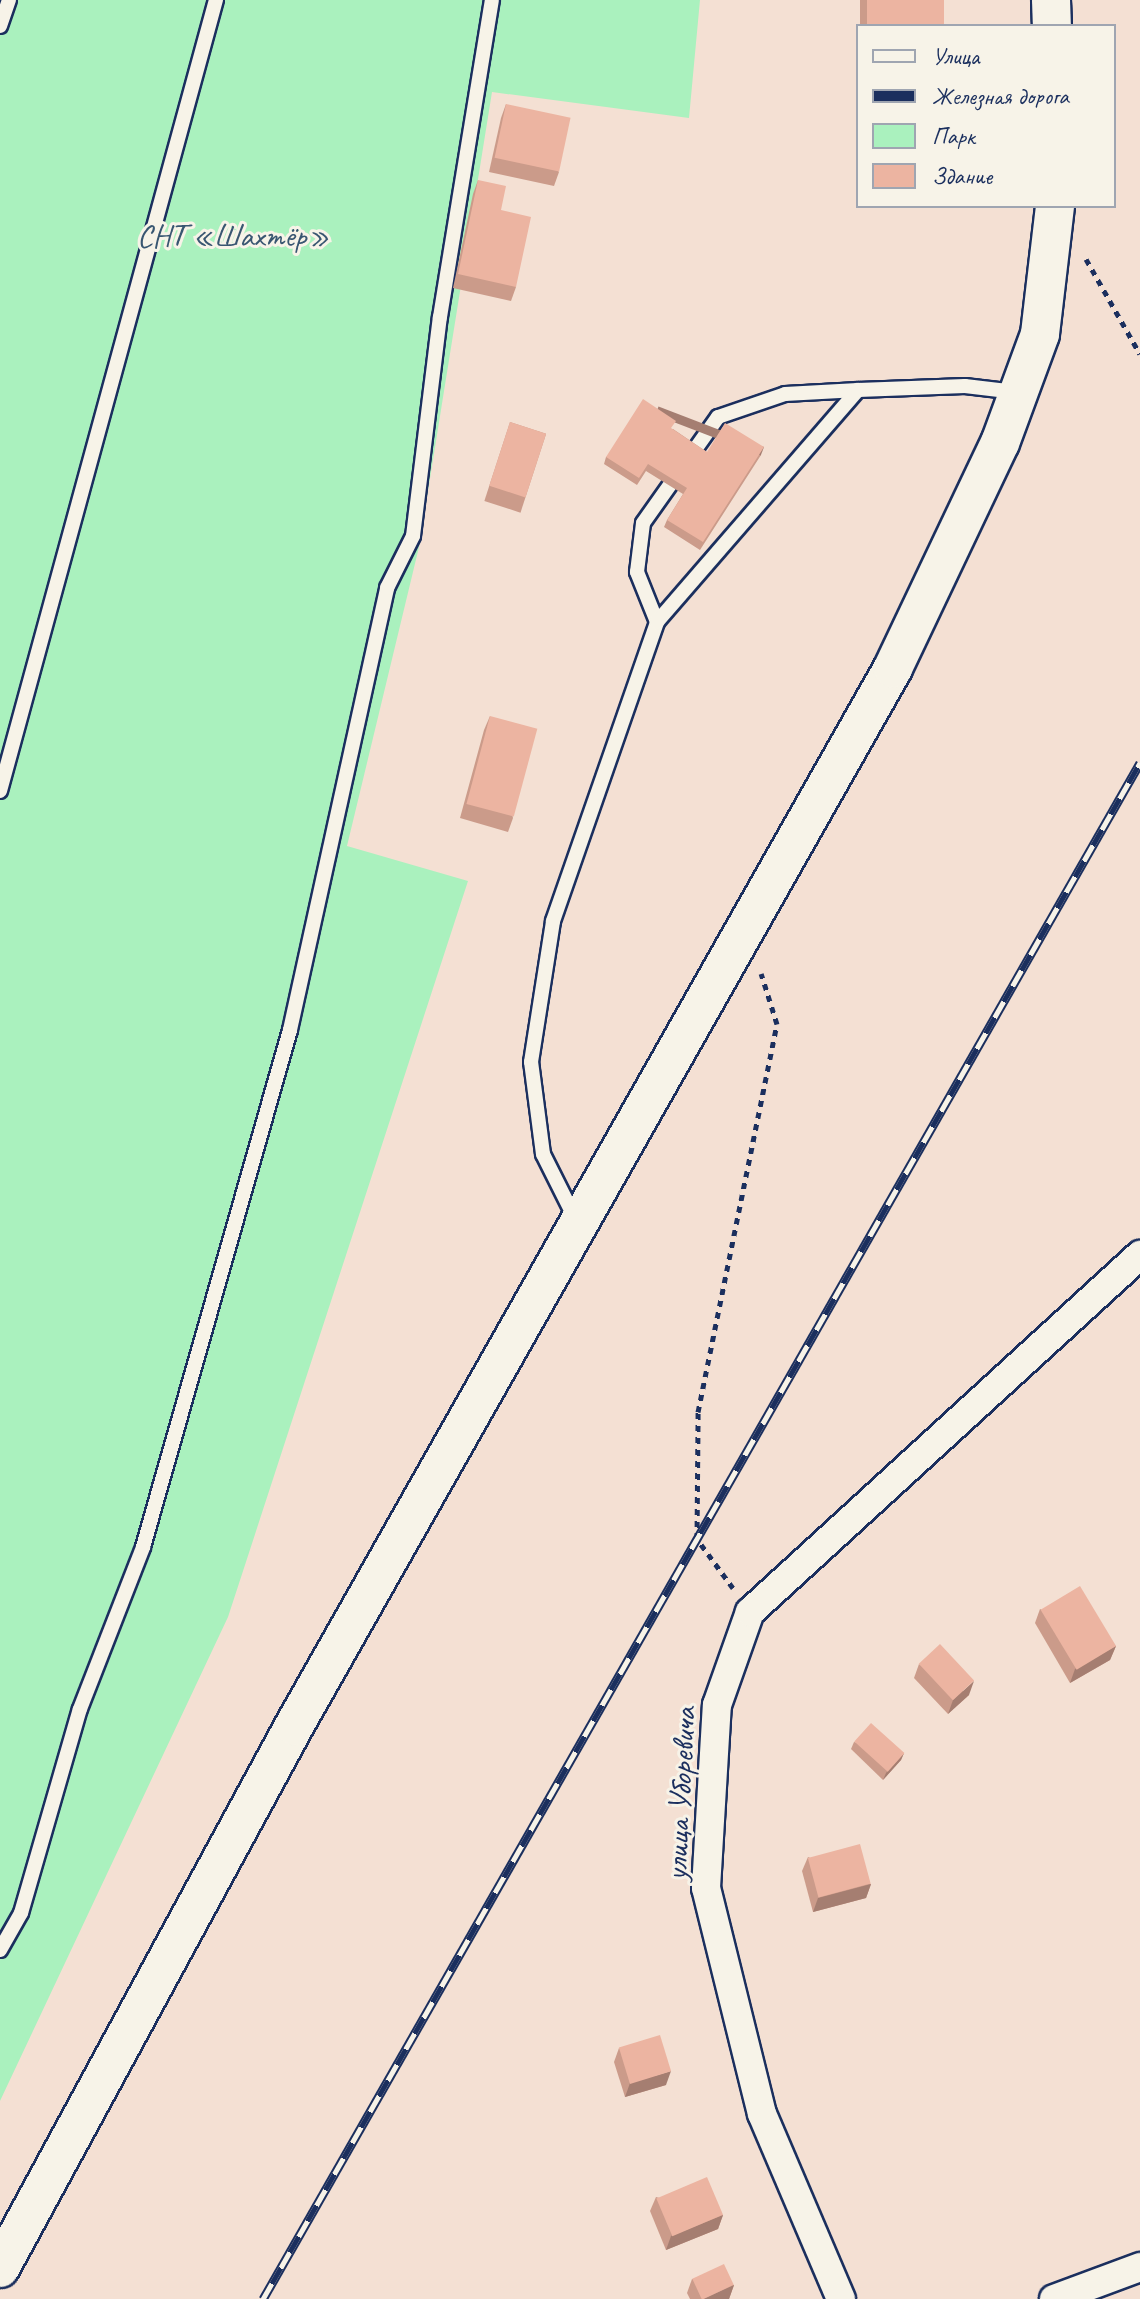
<!DOCTYPE html>
<html>
<head>
<meta charset="utf-8">
<style>
  body { margin:0 }
  #map { position:relative; width:1140px; height:2299px; overflow:hidden; background:#f4e0d3; font-family:Caveat,sans-serif }
  div>[style] { position:absolute }
  .green>* { inset:0; background:#aaf1be }
  .path>* { height:5px; margin-top:-2.5px; transform-origin:0; background:repeating-linear-gradient(90deg,#1b2f5e 0 6px,transparent 0 12px) }
  .roads { filter:drop-shadow(2px 0 #1b2f5e) drop-shadow(-2px 0 #1b2f5e) drop-shadow(0 2px #1b2f5e) drop-shadow(0 -2px #1b2f5e) }
  .service>* { height:14px; margin:-7px; padding:0 7px; transform-origin:7px; border-radius:7px; background:#f7f3e8 }
  .minor>* { height:28px; margin:-14px; padding:0 14px; transform-origin:14px; border-radius:14px; background:#f7f3e8 }
  .secondary>* { height:38px; margin:-19px; padding:0 19px; transform-origin:19px; border-radius:19px; background:#f7f3e8 }
  .rail>* { height:9px; margin-top:-4.5px; transform-origin:0; background:repeating-linear-gradient(90deg,#f7f3e8 0 18px,#1b2f5e 0 36px); box-sizing:border-box; border-block:2px solid #1b2f5e }
  .wall>* { inset:0; background:#cb9b8a; transform-origin:0 0 }
  .shaded-wall>* { inset:0; background:#a57e71; transform-origin:0 0 }
  .building>* { inset:0; background:#ecb4a1; transform-origin:0 0 }
  span { translate:-50% -50%; white-space:nowrap; text-align:center; line-height:1.15; -webkit-text-stroke:6px #f7f3e8; paint-order:stroke }
  .park-label { font-size:32px; color:#385671 }
  .street-label { font-size:32px; color:#1b2f5e }
  .legend { position:absolute; left:856px; top:24px; width:260px; height:184px; box-sizing:border-box; background:#f7f3e8; border:2px solid #9fa5b1; margin:0; padding:10px 14px; list-style:none; font-size:24px; color:#1b2f5e }
  .legend li { display:flex; align-items:center; gap:16px; height:40px }
  .legend b { width:40px; border:2px solid #9fa5b1 }
</style>
</head>
<body>
<div id="map">
  <div class="green">
    <i style="clip-path:polygon(0 0,700px 0,689px 118px,492px 92px,419px 547px,347px 846px,468px 881px,228px 1617px,0 2101px)"></i>
  </div>
  <div class="path">
    <i style="left:1086px;top:259px;width:109px;rotate:60.4deg"></i>
    <i style="left:733px;top:1588px;width:61px;rotate:-126.3deg"></i>
    <i style="left:697px;top:1539px;width:127px;rotate:-89.5deg"></i>
    <i style="left:698px;top:1412px;width:396px;rotate:-78.5deg"></i>
    <i style="left:777px;top:1024px;width:53px;rotate:-107.4deg"></i>
  </div>
  <div class="roads">
    <div class="service">
      <i style="left:0;top:26px;width:28px;rotate:-71deg"></i>
      <i style="left:657px;top:622px;width:54px;rotate:-111.8deg"></i>
      <i style="left:637px;top:572px;width:49px;rotate:-83deg"></i>
      <i style="left:643px;top:523px;width:130px;rotate:-54.7deg"></i>
      <i style="left:718px;top:417px;width:71px;rotate:-18.9deg"></i>
      <i style="left:785px;top:394px;width:73px;rotate:-3.1deg"></i>
      <i style="left:0;top:791px;width:820px;rotate:-74.73deg"></i>
      <i style="left:576px;top:1220px;width:74px;rotate:-116.6deg"></i>
      <i style="left:543px;top:1154px;width:93px;rotate:-97.4deg"></i>
      <i style="left:531px;top:1062px;width:143px;rotate:-81.1deg"></i>
      <i style="left:553px;top:921px;width:317px;rotate:-70.8deg"></i>
      <i style="left:657px;top:622px;width:307px;rotate:-49.1deg"></i>
      <i style="left:858px;top:390px;width:107px;rotate:-2.1deg"></i>
      <i style="left:965px;top:386px;width:51px;rotate:6.7deg"></i>
      <i style="left:0;top:1950px;width:43px;rotate:-60.4deg"></i>
      <i style="left:21px;top:1913px;width:212px;rotate:-73.9deg"></i>
      <i style="left:80px;top:1709px;width:174px;rotate:-68.7deg"></i>
      <i style="left:143px;top:1547px;width:537px;rotate:-74.13deg"></i>
      <i style="left:290px;top:1030px;width:453px;rotate:-77.6deg"></i>
      <i style="left:387px;top:588px;width:58px;rotate:-63.4deg"></i>
      <i style="left:413px;top:536px;width:221px;rotate:-83deg"></i>
      <i style="left:440px;top:317px;width:321px;rotate:-80.7deg"></i>
    </div>
    <div class="minor">
      <i style="left:841px;top:2299px;width:201px;rotate:-113.1deg"></i>
      <i style="left:762px;top:2114px;width:233px;rotate:-103.9deg"></i>
      <i style="left:706px;top:1888px;width:183px;rotate:-86.6deg"></i>
      <i style="left:717px;top:1705px;width:99px;rotate:-70.5deg"></i>
      <i style="left:750px;top:1612px;width:529px;rotate:-42.47deg"></i>
      <i style="left:1054px;top:2299px;width:92px;rotate:-20.4deg"></i>
    </div>
    <div class="secondary">
      <i style="left:1051px;top:0;width:26px;rotate:88deg"></i>
      <i style="left:0;top:2268px;width:617px;rotate:-61.52deg"></i>
      <i style="left:294px;top:1726px;width:1216px;rotate:-60.48deg"></i>
      <i style="left:893px;top:668px;width:249px;rotate:-64.6deg"></i>
      <i style="left:1000px;top:443px;width:116px;rotate:-69.8deg"></i>
      <i style="left:1040px;top:334px;width:129px;rotate:-83.3deg"></i>
    </div>
  </div>
  <div class="rail">
    <i style="left:263px;top:2299px;width:1769px;rotate:-60.28deg"></i>
  </div>
  <div class="wall">
    <i style="left:860px;top:0;width:84px;height:26px"></i>
    <i style="clip-path:polygon(506px 104px,559px 172px,554px 186px,489px 172px,501px 118px)"></i>
    <i style="clip-path:polygon(478px 180px,501px 210px,516px 287px,511px 301px,453px 288px,473px 194px)"></i>
    <i style="left:510px;top:422px;width:38px;height:83px;rotate:18deg"></i>
    <i style="clip-path:polygon(673px 429px,707px 452px,761px 455px,700px 550px,664px 527px,667px 520px,683px 494px,646px 471px,637px 485px,604px 464px,606px 457px)"></i>
    <i style="clip-path:polygon(490px 716px,513px 818px,508px 832px,460px 818px,484px 730px)"></i>
    <i style="clip-path:polygon(1040px 1609px,1116px 1646px,1110px 1660px,1070px 1683px,1035px 1623px)"></i>
    <i style="clip-path:polygon(919px 1664px,969px 1695px,948px 1714px,914px 1678px)"></i>
    <i style="clip-path:polygon(854px 1742px,904px 1753px,901px 1760px,883px 1780px,851px 1749px)"></i>
    <i style="clip-path:polygon(808px 1857px,871px 1884px,866px 1898px,813px 1912px,802px 1871px)"></i>
    <i style="clip-path:polygon(619px 2048px,666px 2085px,625px 2097px,614px 2062px)"></i>
    <i style="clip-path:polygon(656px 2197px,723px 2215px,718px 2229px,666px 2250px,650px 2211px)"></i>
    <i style="clip-path:polygon(692px 2279px,734px 2285px,729px 2299px,690px 2299px,687px 2293px)"></i>
  </div>
  <div class="shaded-wall">
    <i style="left:764px;top:447px;width:9px;height:113px;rotate:111deg"></i>
    <i style="clip-path:polygon(1116px 1646px,1110px 1660px,1070px 1683px,1075px 1669px)"></i>
    <i style="clip-path:polygon(974px 1681px,969px 1695px,948px 1714px,953px 1700px)"></i>
    <i style="clip-path:polygon(904px 1753px,901px 1760px,883px 1780px,886px 1773px)"></i>
    <i style="clip-path:polygon(871px 1884px,866px 1898px,813px 1912px,818px 1898px)"></i>
    <i style="clip-path:polygon(671px 2071px,666px 2085px,625px 2097px,630px 2083px)"></i>
    <i style="clip-path:polygon(723px 2215px,718px 2229px,666px 2250px,671px 2236px)"></i>
    <i style="clip-path:polygon(734px 2285px,729px 2299px,703px 2299px)"></i>
  </div>
  <div class="building">
    <i style="left:867px;top:0;width:77px;height:26px"></i>
    <i style="left:506px;top:104px;width:66px;height:55px;rotate:12deg"></i>
    <i style="clip-path:polygon(478px 180px,506px 186px,501px 210px,531px 217px,516px 287px,458px 274px)"></i>
    <i style="clip-path:polygon(643px 399px,676px 421px,671px 428px,707px 452px,725px 423px,764px 447px,703px 542px,667px 520px,687px 488px,648px 464px,639px 478px,606px 457px)"></i>
    <i style="left:510px;top:422px;width:38px;height:67px;rotate:18deg"></i>
    <i style="left:490px;top:716px;width:49px;height:91px;rotate:15deg"></i>
    <i style="left:1080px;top:1586px;width:70px;height:46px;rotate:59deg"></i>
    <i style="left:940px;top:1644px;width:50px;height:29px;rotate:47deg"></i>
    <i style="left:871px;top:1723px;width:45px;height:25px;rotate:42deg"></i>
    <i style="left:860px;top:1844px;width:41px;height:54px;rotate:75deg"></i>
    <i style="left:660px;top:2035px;width:38px;height:43px;rotate:73deg"></i>
    <i style="left:707px;top:2177px;width:41px;height:55px;rotate:67deg"></i>
    <i style="left:724px;top:2264px;width:23px;height:35px;rotate:65deg"></i>
  </div>
  <div class="park-label">
    <span style="left:233px;top:236px">СНТ «Шахтёр»</span>
  </div>
  <div class="street-label">
    <span style="left:681px;top:1794px;rotate:-87deg">улица Уборевича</span>
  </div>
  <ul class="legend">
  <li><b style="height:10px;background:#f7f3e8"></b>Улица</li>
  <li><b style="height:10px;background:#1b2f5e"></b>Железная дорога</li>
  <li><b style="height:22px;background:#aaf1be"></b>Парк</li>
  <li><b style="height:22px;background:#ecb4a1"></b>Здание</li>
  </ul>
</div>
</body>
</html>
